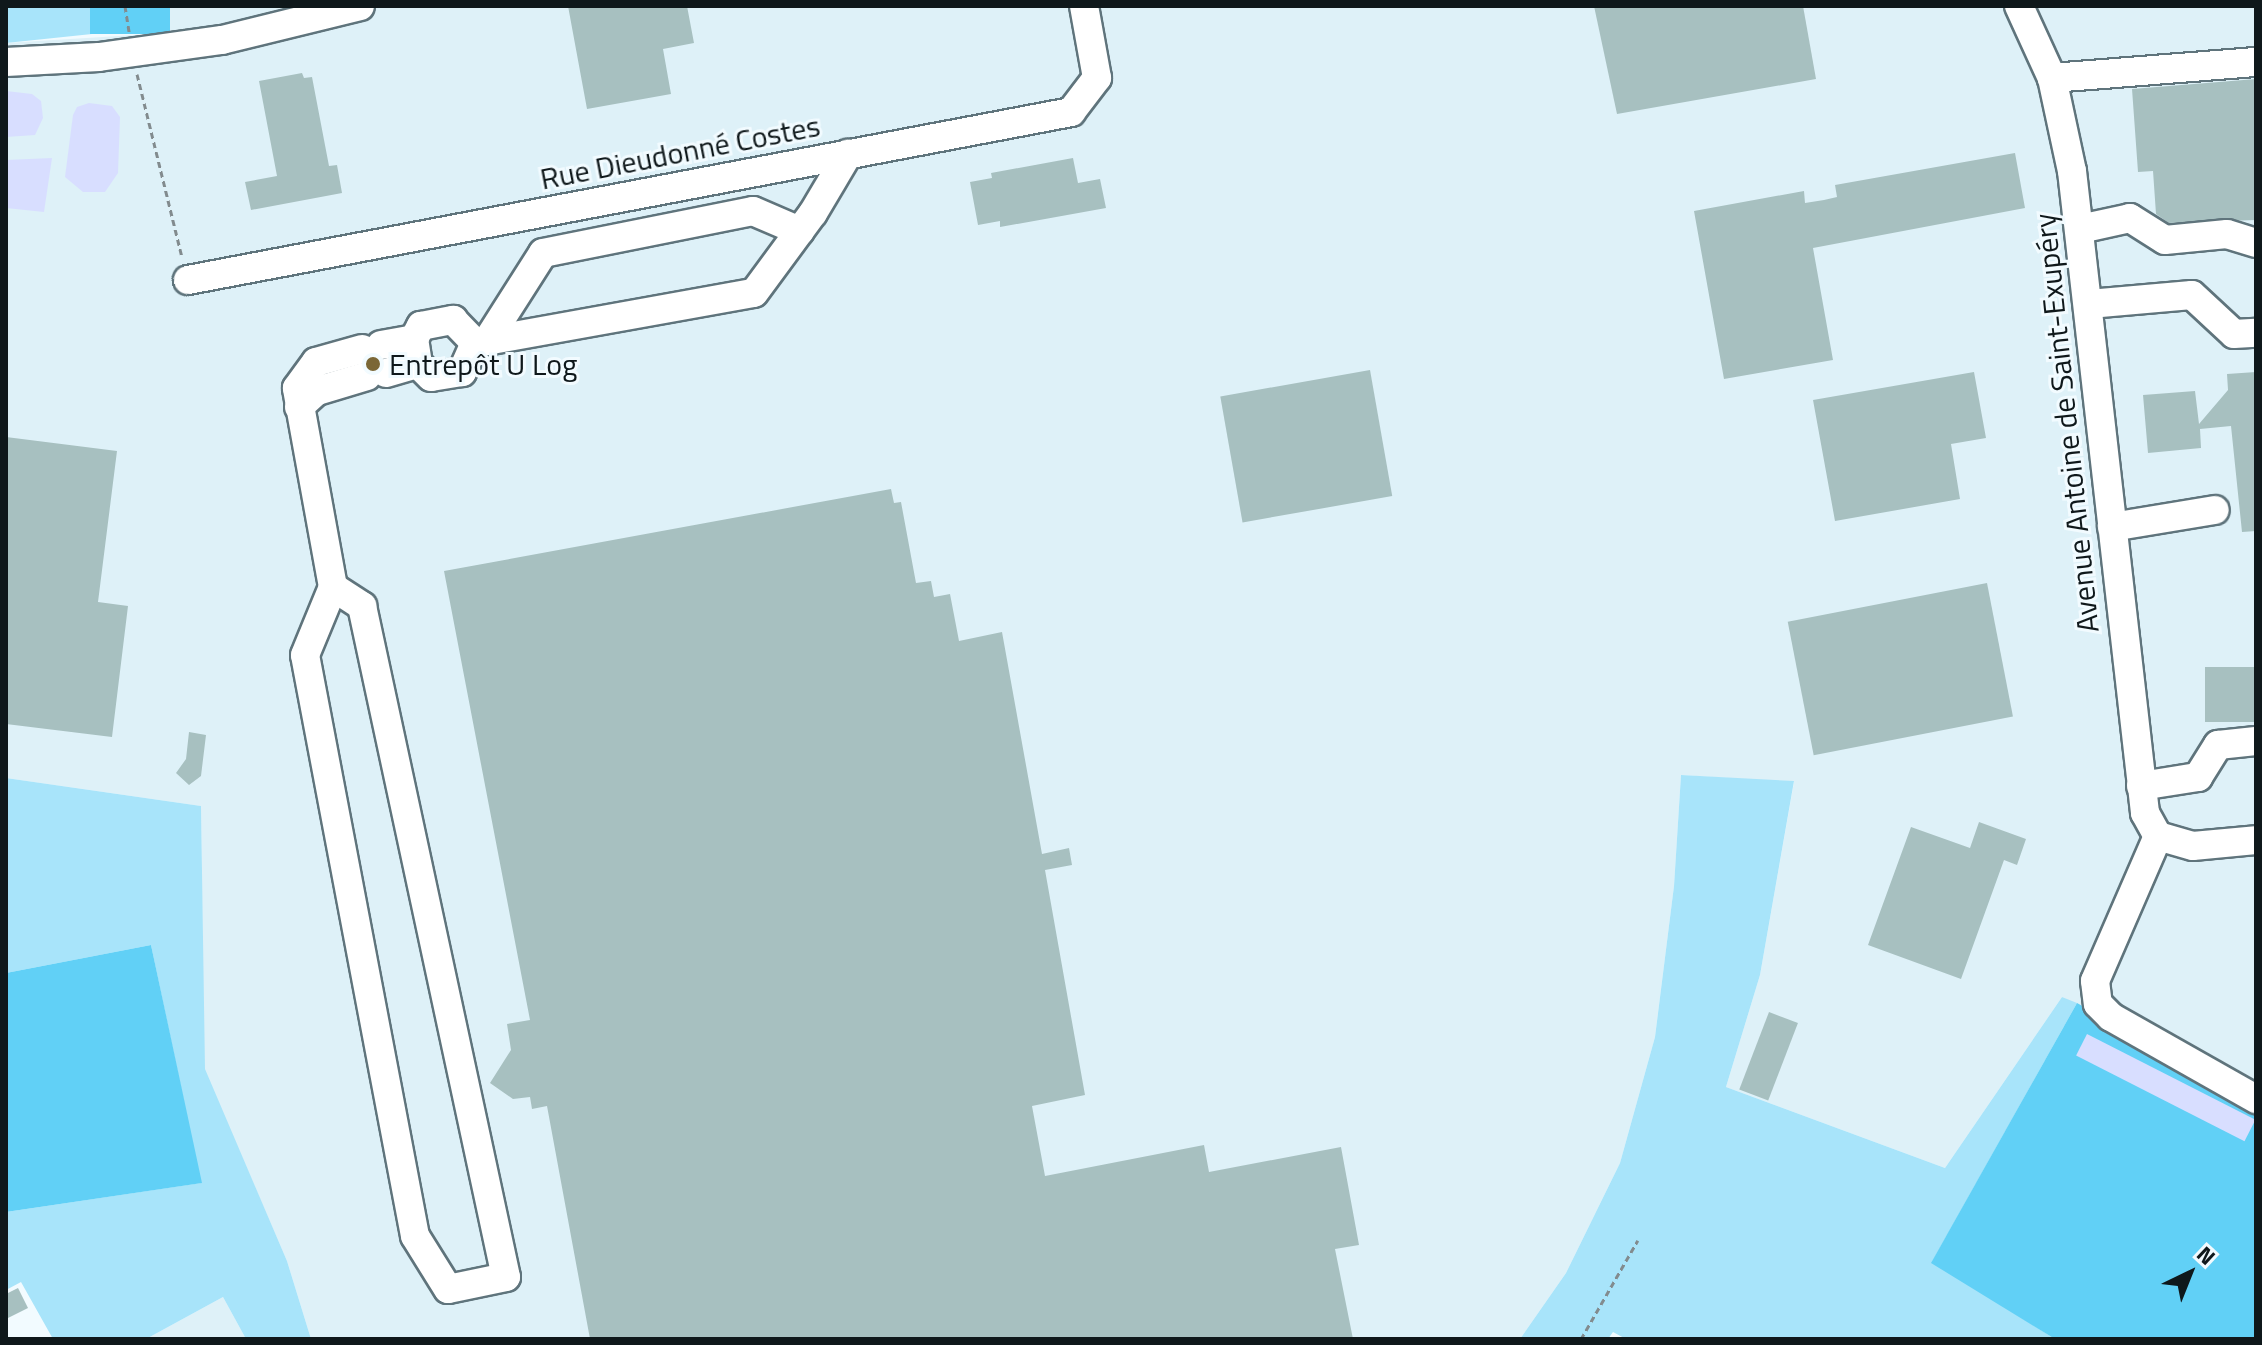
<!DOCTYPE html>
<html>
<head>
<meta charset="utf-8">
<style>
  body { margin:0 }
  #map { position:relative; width:2262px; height:1345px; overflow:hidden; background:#f2fbff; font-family:"Titillium Web",sans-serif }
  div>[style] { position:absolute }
  .built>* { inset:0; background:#def1f8 }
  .green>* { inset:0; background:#a8e4fa }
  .forest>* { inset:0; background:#61d0f6; transform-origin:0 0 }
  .water>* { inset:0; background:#d8deff; transform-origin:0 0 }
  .building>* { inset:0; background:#a7c0c0; transform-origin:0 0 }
  .path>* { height:3px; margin-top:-1.5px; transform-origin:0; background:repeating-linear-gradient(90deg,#828b8e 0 6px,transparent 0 10px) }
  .roads { filter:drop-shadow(2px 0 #5f747c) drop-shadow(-2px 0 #5f747c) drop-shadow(0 2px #5f747c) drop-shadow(0 -2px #5f747c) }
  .minor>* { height:28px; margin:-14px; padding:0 14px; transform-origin:14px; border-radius:14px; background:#fff }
  .dots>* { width:22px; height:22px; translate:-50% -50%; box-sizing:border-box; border:4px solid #f2fbff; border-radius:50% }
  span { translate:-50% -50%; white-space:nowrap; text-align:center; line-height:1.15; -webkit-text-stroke:6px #f2fbff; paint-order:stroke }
  .street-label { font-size:30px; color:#0f181b }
  .poi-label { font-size:30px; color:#0f181b }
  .left { translate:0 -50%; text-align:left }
  .frame { position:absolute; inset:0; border:8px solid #0f181b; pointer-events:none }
  .north { position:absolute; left:2150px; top:1233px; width:80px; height:80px; -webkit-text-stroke:6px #f2fbff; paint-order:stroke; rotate:43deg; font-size:22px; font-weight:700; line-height:32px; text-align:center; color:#0f181b }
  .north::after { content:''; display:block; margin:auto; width:28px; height:36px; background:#0f181b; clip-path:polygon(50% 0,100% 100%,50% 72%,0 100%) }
</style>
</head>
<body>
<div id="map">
  <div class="built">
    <i style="clip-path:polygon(170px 6px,2256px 6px,2256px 1103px,2062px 997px,1945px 1168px,1726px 1087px,1760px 975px,1794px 782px,1681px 775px,1674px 886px,1655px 1037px,1620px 1163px,1566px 1273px,1520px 1339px,311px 1339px,287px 1261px,204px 1069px,201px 806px,6px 778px,6px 43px,167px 33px)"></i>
    <i style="clip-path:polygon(223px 1297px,246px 1339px,146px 1339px)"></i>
  </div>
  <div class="green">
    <i style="clip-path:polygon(6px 6px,90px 6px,92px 34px,6px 43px)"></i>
    <i style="clip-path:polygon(1681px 775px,1794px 781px,1760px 975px,1726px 1087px,1945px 1168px,2062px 997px,2077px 1003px,1932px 1262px,2055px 1339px,1626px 1339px,1613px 1332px,1608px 1339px,1520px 1339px,1566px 1273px,1620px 1163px,1655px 1037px,1674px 886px)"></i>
    <i style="clip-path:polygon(6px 778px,201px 806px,205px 1069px,287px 1261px,311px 1339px,246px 1339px,223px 1297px,146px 1339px,53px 1339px,21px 1282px,6px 1290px,6px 1212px,201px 1183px,151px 945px,6px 973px)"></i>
  </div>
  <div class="forest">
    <i style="left:90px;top:6px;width:80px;height:28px"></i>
    <i style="clip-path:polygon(151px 945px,202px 1183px,6px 1212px,6px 973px)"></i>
    <i style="clip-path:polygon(2077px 1003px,2256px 1103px,2256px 1339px,2055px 1339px,1931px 1263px)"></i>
  </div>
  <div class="water">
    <i style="clip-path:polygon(6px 91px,32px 94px,41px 101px,43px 118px,35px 135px,6px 137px)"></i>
    <i style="clip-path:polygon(89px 103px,112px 106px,120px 117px,118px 173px,105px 192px,83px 192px,65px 177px,73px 115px,77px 107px)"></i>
    <i style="clip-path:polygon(52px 158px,44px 212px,6px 208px,6px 160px)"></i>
    <i style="left:2087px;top:1034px;width:189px;height:24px;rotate:27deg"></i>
  </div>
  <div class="building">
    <i style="clip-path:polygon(568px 6px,687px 6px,694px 43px,663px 49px,671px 94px,587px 109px)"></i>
    <i style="clip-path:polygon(1594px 6px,1803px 6px,1816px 79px,1617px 114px)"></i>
    <i style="clip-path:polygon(302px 73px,304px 78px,312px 77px,329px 166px,337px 165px,342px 193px,251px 210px,245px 182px,277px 176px,259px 81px)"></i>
    <i style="clip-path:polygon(2256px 79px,2256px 220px,2169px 223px,2156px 214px,2153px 171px,2138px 172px,2132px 89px)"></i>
    <i style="clip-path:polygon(2015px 153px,2025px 208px,1813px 248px,1833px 360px,1724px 379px,1694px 211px,1804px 191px,1805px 203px,1824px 200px,1837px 197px,1835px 185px)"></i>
    <i style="clip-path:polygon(1073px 158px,1078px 183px,1100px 179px,1106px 208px,1000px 227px,1000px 221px,978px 225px,970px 182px,992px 178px,991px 173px)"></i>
    <i style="left:1370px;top:370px;width:128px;height:152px;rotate:80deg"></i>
    <i style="clip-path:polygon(1974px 372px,1986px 438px,1951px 444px,1960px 499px,1835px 521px,1813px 400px)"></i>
    <i style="clip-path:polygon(2256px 372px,2256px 531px,2242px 532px,2231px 426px,2200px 429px,2201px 448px,2148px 453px,2143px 395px,2195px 391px,2199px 424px,2228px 390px,2227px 374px)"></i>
    <i style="clip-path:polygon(6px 437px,117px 451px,98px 602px,128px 606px,112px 737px,6px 724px)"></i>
    <i style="clip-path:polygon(891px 489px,894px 503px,901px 502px,916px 583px,931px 581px,934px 597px,950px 594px,959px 641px,1002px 632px,1042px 854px,1069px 848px,1072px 865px,1045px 870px,1085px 1095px,1032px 1106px,1045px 1176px,1204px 1145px,1209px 1172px,1341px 1147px,1359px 1245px,1335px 1249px,1353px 1339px,590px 1339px,547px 1106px,532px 1109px,530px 1097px,513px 1099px,490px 1083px,511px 1050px,507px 1024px,530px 1020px,444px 571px)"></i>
    <i style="left:1987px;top:583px;width:136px;height:203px;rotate:79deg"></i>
    <i style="left:2256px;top:667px;width:55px;height:51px;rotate:90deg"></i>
    <i style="clip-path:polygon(189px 732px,206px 735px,201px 776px,189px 785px,176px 773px,186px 759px)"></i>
    <i style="clip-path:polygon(1979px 822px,2026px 839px,2017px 865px,2004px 860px,1961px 979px,1868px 945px,1911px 827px,1970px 848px)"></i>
    <i style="left:1769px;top:1012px;width:31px;height:83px;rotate:21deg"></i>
    <i style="clip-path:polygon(18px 1288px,28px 1308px,6px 1319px,6px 1294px)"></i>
  </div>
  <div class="path">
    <i style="left:125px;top:6px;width:26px;rotate:81deg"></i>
    <i style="left:137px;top:74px;width:188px;rotate:76.2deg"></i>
    <i style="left:1581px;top:1339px;width:114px;rotate:-60.1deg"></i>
  </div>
  <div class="roads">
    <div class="minor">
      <i style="left:2019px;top:6px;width:79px;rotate:65.4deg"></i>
      <i style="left:2052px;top:78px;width:95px;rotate:77.9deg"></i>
      <i style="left:2072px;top:171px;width:646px;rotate:83.51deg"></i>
      <i style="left:2145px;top:813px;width:26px;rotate:61deg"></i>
      <i style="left:6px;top:62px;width:93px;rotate:-3.1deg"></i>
      <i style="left:99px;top:57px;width:124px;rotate:-7.9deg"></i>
      <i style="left:222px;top:40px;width:142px;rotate:-13.8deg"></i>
      <i style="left:2052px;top:78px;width:205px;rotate:-4.5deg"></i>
      <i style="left:2080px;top:229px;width:51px;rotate:-12.4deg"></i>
      <i style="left:2130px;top:218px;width:41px;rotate:32.2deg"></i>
      <i style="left:2165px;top:240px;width:62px;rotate:-5.5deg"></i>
      <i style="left:2227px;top:234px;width:30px;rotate:17deg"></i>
      <i style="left:188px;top:280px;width:899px;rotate:-10.77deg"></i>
      <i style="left:1071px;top:112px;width:43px;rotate:-52.6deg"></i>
      <i style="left:1097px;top:78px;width:73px;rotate:-100.2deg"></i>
      <i style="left:2089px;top:304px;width:103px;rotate:-5deg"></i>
      <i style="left:2192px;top:295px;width:57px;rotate:42.9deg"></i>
      <i style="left:2234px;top:334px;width:22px;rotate:-3deg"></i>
      <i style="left:453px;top:320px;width:32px;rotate:46deg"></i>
      <i style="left:475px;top:343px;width:32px;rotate:114deg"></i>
      <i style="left:462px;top:372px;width:31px;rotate:171deg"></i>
      <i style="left:431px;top:377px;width:18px;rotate:-135deg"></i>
      <i style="left:418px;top:364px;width:25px;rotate:-99deg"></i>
      <i style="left:414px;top:339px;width:15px;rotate:-62deg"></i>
      <i style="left:421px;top:326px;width:33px;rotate:-11deg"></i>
      <i style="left:487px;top:341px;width:104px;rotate:-57.5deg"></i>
      <i style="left:543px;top:253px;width:214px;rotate:-11.3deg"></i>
      <i style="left:753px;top:211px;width:51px;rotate:23.1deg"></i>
      <i style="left:475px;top:343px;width:283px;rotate:-10.2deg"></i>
      <i style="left:754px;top:293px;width:99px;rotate:-53.6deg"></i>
      <i style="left:813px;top:213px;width:69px;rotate:-59.3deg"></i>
      <i style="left:381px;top:345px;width:34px;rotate:-10deg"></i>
      <i style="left:386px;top:373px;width:33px;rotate:-16deg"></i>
      <i style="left:299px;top:407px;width:24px;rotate:-42deg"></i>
      <i style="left:317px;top:391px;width:52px;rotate:-16.7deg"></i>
      <i style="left:2112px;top:527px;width:104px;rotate:-9.4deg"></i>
      <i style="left:333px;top:587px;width:35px;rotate:33deg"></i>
      <i style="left:362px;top:606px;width:686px;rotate:77.89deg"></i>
      <i style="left:506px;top:1277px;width:59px;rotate:168.3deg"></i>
      <i style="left:448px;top:1289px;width:62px;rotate:-121.9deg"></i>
      <i style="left:415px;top:1236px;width:591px;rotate:-100.72deg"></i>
      <i style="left:305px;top:655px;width:74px;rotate:-67.6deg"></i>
      <i style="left:333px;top:587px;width:202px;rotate:-100.3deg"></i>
      <i style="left:297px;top:388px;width:32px;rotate:-54deg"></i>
      <i style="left:316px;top:362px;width:48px;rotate:-15.8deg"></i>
      <i style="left:2141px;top:786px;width:58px;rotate:-9deg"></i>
      <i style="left:2198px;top:777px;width:38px;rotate:-58deg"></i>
      <i style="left:2218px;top:745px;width:38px;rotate:-6deg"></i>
      <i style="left:2158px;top:836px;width:158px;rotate:113.5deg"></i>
      <i style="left:2095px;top:981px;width:23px;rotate:83deg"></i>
      <i style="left:2098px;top:1004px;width:18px;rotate:45deg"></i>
      <i style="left:2111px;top:1017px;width:167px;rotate:29.5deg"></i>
      <i style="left:2158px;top:836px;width:36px;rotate:16deg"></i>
      <i style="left:2193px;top:846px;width:63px;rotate:-5.4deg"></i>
    </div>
  </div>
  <div class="dots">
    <i style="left:373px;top:364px;background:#7b6736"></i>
  </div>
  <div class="street-label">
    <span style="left:680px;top:152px;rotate:-11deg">Rue Dieudonné Costes</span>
    <span style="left:2066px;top:423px;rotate:-96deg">Avenue Antoine de Saint-Exupéry</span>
  </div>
  <div class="poi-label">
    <span class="left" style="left:389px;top:364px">Entrepôt U Log</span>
  </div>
  <div class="frame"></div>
  <div class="north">N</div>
</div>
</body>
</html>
